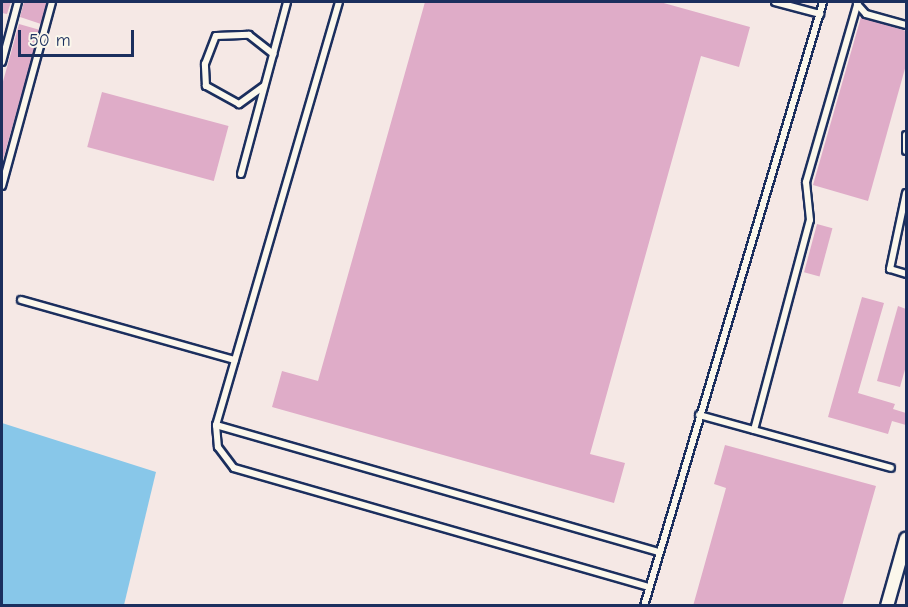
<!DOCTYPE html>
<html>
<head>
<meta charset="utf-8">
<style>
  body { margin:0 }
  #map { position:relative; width:908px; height:607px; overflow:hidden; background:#f5e8e5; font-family:"Comic Neue",sans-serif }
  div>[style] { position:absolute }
  .water>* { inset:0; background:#88c7e9 }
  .building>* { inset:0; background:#dfacc8; transform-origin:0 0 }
  .roads { filter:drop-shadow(2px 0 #1b2f5e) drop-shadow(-2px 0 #1b2f5e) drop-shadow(0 2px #1b2f5e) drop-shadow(0 -2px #1b2f5e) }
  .lane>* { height:6px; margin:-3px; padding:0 3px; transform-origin:3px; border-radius:3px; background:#fbf7ec }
  .street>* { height:12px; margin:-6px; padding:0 6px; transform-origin:6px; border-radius:6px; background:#fbf7ec }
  span { translate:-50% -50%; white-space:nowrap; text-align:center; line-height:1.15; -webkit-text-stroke:4.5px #fbf7ec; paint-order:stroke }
  .frame { position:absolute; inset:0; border:3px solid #1b2f5e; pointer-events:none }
  .scale { position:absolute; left:18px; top:30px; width:116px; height:27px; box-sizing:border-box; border:3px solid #1b2f5e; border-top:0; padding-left:8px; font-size:18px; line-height:21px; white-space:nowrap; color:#1b2f5e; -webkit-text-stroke:4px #fbf7ec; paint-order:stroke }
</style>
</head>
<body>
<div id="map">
  <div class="water">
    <i style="clip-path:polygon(2px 423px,156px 472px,124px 605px,2px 605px)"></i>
  </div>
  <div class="building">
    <i style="clip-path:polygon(2px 2px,11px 2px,7px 14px,2px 13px)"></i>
    <i style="clip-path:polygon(24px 2px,47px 2px,41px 24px,20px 17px)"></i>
    <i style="clip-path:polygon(425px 2px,660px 2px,750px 27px,739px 67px,701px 56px,590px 454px,625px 463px,614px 503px,272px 407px,282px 371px,318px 381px)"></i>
    <i style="clip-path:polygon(861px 17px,906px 31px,906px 65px,868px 201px,813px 185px)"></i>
    <i style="clip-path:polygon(19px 24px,40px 30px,2px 163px,2px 85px)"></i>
    <i style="left:102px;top:92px;width:131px;height:57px;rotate:15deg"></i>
    <i style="left:817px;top:224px;width:16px;height:50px;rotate:15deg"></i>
    <i style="clip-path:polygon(862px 297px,884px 303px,858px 393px,895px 404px,893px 409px,906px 413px,906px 425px,892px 421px,888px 434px,828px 417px)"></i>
    <i style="clip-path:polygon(898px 306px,906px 309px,906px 366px,900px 387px,877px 381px)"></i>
    <i style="clip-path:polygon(725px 445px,876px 486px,842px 606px,693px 606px,726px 488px,714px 484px)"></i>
  </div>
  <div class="roads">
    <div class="lane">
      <i style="left:339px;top:2px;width:441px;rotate:106.2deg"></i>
      <i style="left:216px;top:425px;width:22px;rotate:85deg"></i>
      <i style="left:218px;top:447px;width:26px;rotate:53deg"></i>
      <i style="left:234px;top:468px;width:432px;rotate:16deg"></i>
      <i style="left:775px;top:2px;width:47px;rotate:14.9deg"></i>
      <i style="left:857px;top:4px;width:13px;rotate:48deg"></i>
      <i style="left:866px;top:14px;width:41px;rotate:15.4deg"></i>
      <i style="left:2px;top:62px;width:62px;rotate:-75.1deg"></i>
      <i style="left:264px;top:86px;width:31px;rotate:144deg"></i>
      <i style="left:239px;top:104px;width:38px;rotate:-151deg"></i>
      <i style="left:206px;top:86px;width:22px;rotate:-93deg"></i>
      <i style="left:205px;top:64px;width:30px;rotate:-69deg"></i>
      <i style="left:216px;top:36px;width:33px;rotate:-2deg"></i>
      <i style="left:249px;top:35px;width:31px;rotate:38deg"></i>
      <i style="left:906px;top:135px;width:16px;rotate:90deg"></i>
      <i style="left:241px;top:174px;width:178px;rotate:-75deg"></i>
      <i style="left:2px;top:186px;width:191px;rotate:-74.8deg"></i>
      <i style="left:906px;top:193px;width:78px;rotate:101.9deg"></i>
      <i style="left:890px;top:269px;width:17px;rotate:17deg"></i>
      <i style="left:21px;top:300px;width:222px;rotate:15.7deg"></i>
      <i style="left:699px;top:415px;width:199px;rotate:15.4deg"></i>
      <i style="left:216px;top:425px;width:460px;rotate:16deg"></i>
      <i style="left:754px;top:430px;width:217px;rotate:-75.1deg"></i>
      <i style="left:810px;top:220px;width:38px;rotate:-96deg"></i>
      <i style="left:806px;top:182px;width:187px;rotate:-73.9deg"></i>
      <i style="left:644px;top:606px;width:630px;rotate:-73.49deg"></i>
    </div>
    <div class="street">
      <i style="left:887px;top:606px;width:70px;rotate:-74.2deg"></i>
    </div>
  </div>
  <div class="frame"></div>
  <div class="scale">50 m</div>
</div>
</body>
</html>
